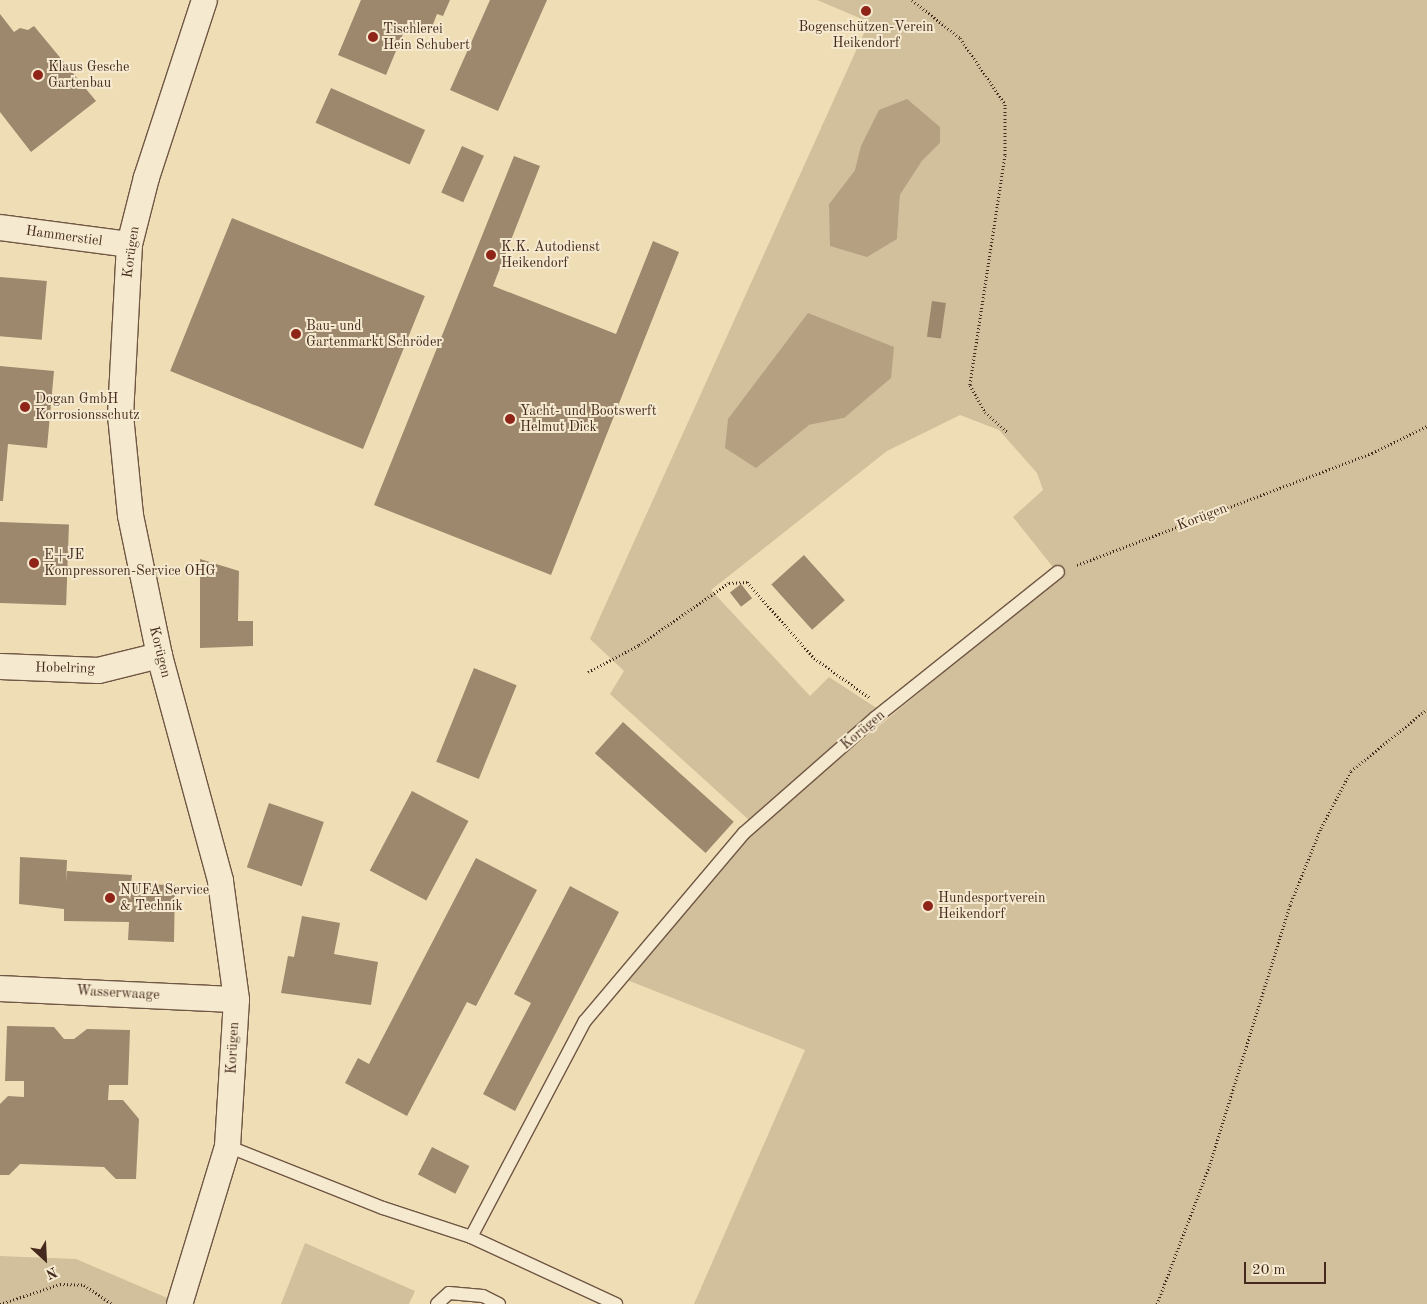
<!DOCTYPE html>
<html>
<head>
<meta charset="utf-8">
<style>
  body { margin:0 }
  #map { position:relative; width:1427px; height:1304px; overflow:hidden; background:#efdeb5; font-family:"Old Standard TT",serif }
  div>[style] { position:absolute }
  .green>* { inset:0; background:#d2bf9b }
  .water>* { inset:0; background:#b5a082 }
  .building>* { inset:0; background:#9d876d; transform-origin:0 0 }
  .path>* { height:3px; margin-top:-1.5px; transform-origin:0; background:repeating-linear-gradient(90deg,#45291e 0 1px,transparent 0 3.5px) }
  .roads { filter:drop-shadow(1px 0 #705644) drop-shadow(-1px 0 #705644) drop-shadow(0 1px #705644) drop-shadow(0 -1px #705644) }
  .service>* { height:12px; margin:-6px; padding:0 6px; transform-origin:6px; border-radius:6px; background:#f5eacf }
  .minor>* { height:25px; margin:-12.5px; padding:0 12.5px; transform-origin:12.5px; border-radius:12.5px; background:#f5eacf }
  .dots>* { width:14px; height:14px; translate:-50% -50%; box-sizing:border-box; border:2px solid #f5eacf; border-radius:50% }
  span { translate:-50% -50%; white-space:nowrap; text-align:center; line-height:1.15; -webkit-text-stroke:4px #f5eacf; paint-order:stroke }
  .poi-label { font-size:14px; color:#45291e }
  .left { translate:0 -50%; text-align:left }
  .street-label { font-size:14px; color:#45291e }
  .north { position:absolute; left:20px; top:1234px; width:50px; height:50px; -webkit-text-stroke:4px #f5eacf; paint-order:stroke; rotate:155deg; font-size:14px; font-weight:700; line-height:20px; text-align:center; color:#45291e }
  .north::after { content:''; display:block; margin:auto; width:18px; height:22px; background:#45291e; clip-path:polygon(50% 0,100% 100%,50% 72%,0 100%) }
  .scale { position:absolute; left:1244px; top:1262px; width:82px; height:22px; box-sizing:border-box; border:2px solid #45291e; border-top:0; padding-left:6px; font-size:15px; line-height:18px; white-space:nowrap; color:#45291e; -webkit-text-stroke:4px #f5eacf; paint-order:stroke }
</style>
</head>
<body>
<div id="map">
  <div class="green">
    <i style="clip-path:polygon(evenodd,817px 0,1427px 0,1427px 1304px,694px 1304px,805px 1050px,627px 980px,751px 832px,1060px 576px,1013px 517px,1043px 490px,1037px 473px,999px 430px,960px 415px,887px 451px,711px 590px,810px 696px,829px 677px,878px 709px,749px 820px,610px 694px,624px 671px,590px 639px,869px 22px,817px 0,940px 143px,922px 161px,900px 195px,897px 239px,829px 204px,855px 170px,940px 143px,817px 0,757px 386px,844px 418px,809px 425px,729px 419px,757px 386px)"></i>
    <i style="clip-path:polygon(305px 1243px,415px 1291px,409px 1304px,281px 1304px)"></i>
    <i style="clip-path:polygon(0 1256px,76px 1259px,172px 1300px,171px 1304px,0 1304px)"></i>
  </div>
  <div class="water">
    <i style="clip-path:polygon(907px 99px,940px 127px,940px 143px,922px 161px,900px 195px,897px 239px,867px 257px,830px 246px,829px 204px,855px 170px,861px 146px,879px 110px)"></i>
    <i style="clip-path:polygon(808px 313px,894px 347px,891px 378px,844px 418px,809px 425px,756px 468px,725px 448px,728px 419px)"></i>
  </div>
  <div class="building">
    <i style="clip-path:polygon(361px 0,450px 0,443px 16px,437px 14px,430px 32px,408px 22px,386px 75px,338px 55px)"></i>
    <i style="clip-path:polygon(490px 0,547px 0,498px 111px,450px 90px)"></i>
    <i style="clip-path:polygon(0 14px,14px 32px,20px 28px,28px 30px,34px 26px,96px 101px,31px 152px,0 112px)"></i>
    <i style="left:331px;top:88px;width:103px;height:38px;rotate:24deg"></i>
    <i style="left:462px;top:146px;width:24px;height:51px;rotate:24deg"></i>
    <i style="clip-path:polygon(514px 156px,540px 166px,493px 286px,616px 334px,653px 241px,679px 252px,551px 575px,374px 505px)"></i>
    <i style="left:232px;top:218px;width:208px;height:165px;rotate:22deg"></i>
    <i style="left:0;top:277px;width:47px;height:59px;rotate:5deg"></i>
    <i style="left:932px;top:301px;width:14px;height:36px;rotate:8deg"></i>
    <i style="clip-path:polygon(0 366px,54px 371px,47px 448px,8px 444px,3px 501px,0 501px)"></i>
    <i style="left:0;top:522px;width:69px;height:81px;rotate:2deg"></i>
    <i style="left:804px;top:555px;width:61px;height:44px;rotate:48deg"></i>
    <i style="clip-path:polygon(200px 559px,239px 571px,238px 621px,253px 621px,253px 646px,200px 648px)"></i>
    <i style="left:741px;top:584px;width:18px;height:14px;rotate:52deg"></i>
    <i style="left:474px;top:668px;width:46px;height:101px;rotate:22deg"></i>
    <i style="left:623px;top:722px;width:149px;height:42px;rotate:42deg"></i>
    <i style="left:412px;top:791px;width:64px;height:90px;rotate:28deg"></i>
    <i style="left:269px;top:803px;width:58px;height:68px;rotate:19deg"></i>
    <i style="clip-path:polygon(20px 857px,67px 860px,66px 883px,67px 871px,132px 875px,131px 884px,175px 885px,174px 942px,128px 940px,129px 922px,64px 921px,64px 909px,19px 904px)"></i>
    <i style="clip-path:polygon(476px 858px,537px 890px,476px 1006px,467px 1002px,407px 1116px,345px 1083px,358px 1058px,369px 1064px)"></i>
    <i style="clip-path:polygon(570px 886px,619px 912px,515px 1111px,483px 1094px,531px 1003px,514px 994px)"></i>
    <i style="clip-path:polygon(302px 916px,340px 923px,334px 954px,378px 962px,371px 1005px,281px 993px,288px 956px,294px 957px)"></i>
    <i style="clip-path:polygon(7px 1026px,54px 1027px,64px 1039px,74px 1039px,87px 1029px,130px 1030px,128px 1085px,109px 1085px,108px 1100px,123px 1100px,139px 1119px,136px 1179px,116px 1179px,104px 1167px,20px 1164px,9px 1175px,0 1175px,0 1104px,8px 1096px,24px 1097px,24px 1081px,5px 1081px)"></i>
    <i style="left:432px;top:1147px;width:42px;height:31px;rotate:27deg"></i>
  </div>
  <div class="path">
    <i style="left:912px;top:0;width:61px;rotate:38.4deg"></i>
    <i style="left:960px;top:38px;width:80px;rotate:55.7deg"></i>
    <i style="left:1005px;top:104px;width:51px;rotate:90deg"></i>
    <i style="left:1005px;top:155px;width:233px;rotate:98.7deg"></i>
    <i style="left:970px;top:385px;width:31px;rotate:61deg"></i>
    <i style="left:985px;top:412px;width:30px;rotate:42deg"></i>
    <i style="left:1077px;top:565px;width:316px;rotate:-20.8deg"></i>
    <i style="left:1372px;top:453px;width:61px;rotate:-26.1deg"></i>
    <i style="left:588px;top:672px;width:58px;rotate:-27.9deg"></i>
    <i style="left:639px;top:645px;width:109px;rotate:-34.6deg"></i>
    <i style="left:729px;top:583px;width:18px;rotate:-3deg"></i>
    <i style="left:747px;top:582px;width:101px;rotate:48.6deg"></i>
    <i style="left:814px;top:658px;width:69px;rotate:35.5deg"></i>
    <i style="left:0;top:1304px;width:63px;rotate:-18.4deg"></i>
    <i style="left:60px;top:1284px;width:24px;rotate:2deg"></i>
    <i style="left:84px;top:1285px;width:34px;rotate:34deg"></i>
    <i style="left:1157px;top:1304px;width:147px;rotate:-69.2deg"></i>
    <i style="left:1209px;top:1167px;width:274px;rotate:-72.8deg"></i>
    <i style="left:1290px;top:905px;width:83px;rotate:-68.1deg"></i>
    <i style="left:1321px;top:828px;width:64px;rotate:-62.2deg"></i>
    <i style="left:1351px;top:771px;width:98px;rotate:-39.2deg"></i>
  </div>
  <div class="roads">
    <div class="service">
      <i style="left:227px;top:1146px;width:168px;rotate:21.7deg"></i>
      <i style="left:383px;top:1208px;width:93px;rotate:18.2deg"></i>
      <i style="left:471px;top:1237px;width:160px;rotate:24.8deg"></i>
      <i style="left:471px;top:1237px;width:244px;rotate:-62.2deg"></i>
      <i style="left:585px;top:1021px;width:246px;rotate:-49.8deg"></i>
      <i style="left:744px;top:833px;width:174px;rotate:-41.3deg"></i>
      <i style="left:875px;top:718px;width:234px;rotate:-38.6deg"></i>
      <i style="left:437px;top:1304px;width:16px;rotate:-43deg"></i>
      <i style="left:449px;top:1293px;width:34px;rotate:5deg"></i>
      <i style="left:483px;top:1296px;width:18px;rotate:27deg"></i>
    </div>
    <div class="minor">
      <i style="left:0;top:227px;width:130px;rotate:7.5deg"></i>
      <i style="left:0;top:666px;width:98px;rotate:2.3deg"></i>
      <i style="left:98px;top:670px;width:63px;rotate:-13.8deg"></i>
      <i style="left:0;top:988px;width:236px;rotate:2.7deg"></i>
      <i style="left:179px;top:1304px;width:165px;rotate:-73.1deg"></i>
      <i style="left:227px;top:1146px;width:147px;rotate:-86.5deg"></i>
      <i style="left:236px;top:999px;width:120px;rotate:-97.7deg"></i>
      <i style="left:220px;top:880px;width:233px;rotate:-105.2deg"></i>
      <i style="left:159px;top:655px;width:143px;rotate:-101.7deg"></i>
      <i style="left:130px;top:515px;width:100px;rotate:-95.7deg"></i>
      <i style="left:120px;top:415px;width:171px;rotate:-87deg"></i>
      <i style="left:129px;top:244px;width:69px;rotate:-75.8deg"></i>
      <i style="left:146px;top:177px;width:186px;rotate:-71.9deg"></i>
    </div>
  </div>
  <div class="dots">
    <i style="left:866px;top:11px;background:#8f2418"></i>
    <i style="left:373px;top:37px;background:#8f2418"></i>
    <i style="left:38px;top:75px;background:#8f2418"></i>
    <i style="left:491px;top:255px;background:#8f2418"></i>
    <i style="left:296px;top:334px;background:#8f2418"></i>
    <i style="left:25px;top:407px;background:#8f2418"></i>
    <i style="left:510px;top:419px;background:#8f2418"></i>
    <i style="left:34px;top:563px;background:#8f2418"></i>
    <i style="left:110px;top:898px;background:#8f2418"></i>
    <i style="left:928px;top:906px;background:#8f2418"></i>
  </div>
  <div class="poi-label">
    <span style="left:866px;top:35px">Bogenschützen-Verein<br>Heikendorf</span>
    <span class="left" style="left:383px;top:37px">Tischlerei<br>Hein Schubert</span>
    <span class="left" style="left:48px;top:75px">Klaus Gesche<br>Gartenbau</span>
    <span class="left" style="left:501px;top:255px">K.K. Autodienst<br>Heikendorf</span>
    <span class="left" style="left:306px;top:334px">Bau- und<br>Gartenmarkt Schröder</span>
    <span class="left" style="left:35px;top:407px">Dogan GmbH<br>Korrosionsschutz</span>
    <span class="left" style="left:520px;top:419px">Yacht- und Bootswerft<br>Helmut Dick</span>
    <span class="left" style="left:44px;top:563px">E+JE<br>Kompressoren-Service OHG</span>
    <span class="left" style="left:120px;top:898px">NUFA Service<br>&amp; Technik</span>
    <span class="left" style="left:938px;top:906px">Hundesportverein<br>Heikendorf</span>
  </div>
  <div class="street-label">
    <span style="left:64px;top:236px;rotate:8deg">Hammerstiel</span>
    <span style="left:131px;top:252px;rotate:-82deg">Korügen</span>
    <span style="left:1202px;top:517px;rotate:-21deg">Korügen</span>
    <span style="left:160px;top:652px;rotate:76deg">Korügen</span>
    <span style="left:65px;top:668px;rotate:1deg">Hobelring</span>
    <span style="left:863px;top:730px;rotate:-40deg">Korügen</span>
    <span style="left:118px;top:993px;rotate:3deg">Wasserwaage</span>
    <span style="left:233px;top:1048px;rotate:-87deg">Korügen</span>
  </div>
  <div class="north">N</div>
  <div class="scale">20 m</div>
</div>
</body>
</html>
